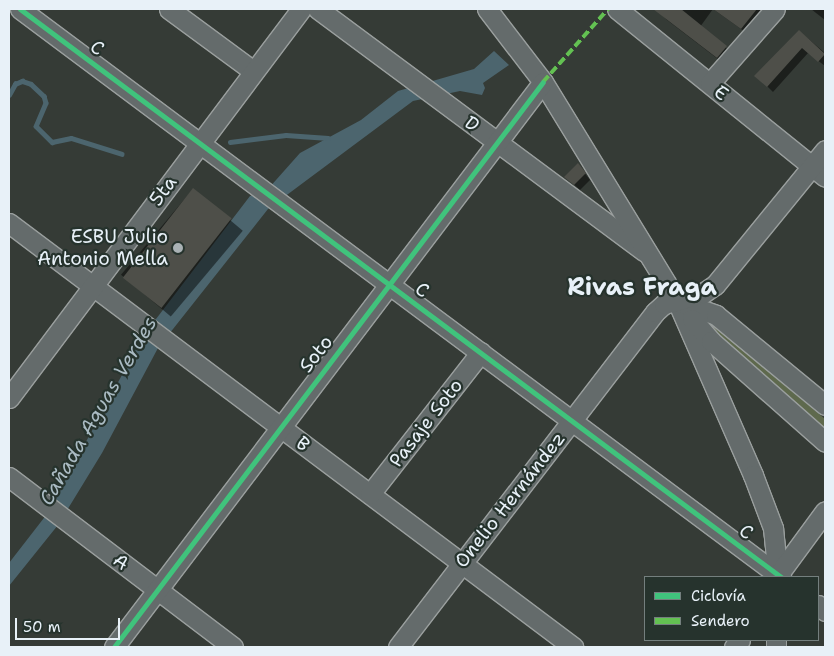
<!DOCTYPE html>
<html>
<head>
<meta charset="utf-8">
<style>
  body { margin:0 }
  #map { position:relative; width:834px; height:656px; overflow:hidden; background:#353b36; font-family:"Shantell Sans",sans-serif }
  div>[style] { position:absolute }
  .green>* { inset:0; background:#5e694d }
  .water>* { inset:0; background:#4c656e }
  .shadow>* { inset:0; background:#0007; transform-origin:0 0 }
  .stream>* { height:4.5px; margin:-2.25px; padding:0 2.25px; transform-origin:2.25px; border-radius:2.25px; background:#4c656e }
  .building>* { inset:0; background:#4e4f49; transform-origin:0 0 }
  .roads { filter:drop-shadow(1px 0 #9a9f9e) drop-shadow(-1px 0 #9a9f9e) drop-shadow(0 1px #9a9f9e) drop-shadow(0 -1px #9a9f9e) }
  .minor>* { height:19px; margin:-9.5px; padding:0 9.5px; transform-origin:9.5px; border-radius:9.5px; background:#646b6b }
  .quiet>* { height:4px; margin-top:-2px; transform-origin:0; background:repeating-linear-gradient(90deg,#63c152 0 8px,transparent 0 12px) }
  .cycleway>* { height:5px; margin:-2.5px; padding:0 2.5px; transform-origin:2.5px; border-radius:2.5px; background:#40c37c }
  .dots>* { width:14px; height:14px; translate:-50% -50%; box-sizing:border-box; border:2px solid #26332d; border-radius:50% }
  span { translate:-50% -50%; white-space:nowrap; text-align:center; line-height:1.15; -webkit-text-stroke:4.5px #26332d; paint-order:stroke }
  .street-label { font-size:19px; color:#e8f1f8 }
  .poi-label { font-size:19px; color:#e8f1f8 }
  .right { translate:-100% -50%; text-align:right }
  .water-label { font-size:20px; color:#aabbc3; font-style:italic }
  .district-label { font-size:24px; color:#e8f1f8; font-weight:700 }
  .frame { position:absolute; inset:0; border:10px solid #e8f1f8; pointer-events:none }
  .legend { position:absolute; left:644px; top:576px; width:175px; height:65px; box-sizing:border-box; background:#26332d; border:1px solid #747f7e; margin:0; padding:6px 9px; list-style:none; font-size:15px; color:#e8f1f8 }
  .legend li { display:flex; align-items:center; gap:10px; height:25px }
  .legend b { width:25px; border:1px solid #747f7e }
  .scale { position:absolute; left:15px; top:618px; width:105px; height:22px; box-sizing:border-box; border:2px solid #e8f1f8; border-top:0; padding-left:6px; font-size:15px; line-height:18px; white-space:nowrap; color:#e8f1f8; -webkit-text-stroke:4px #26332d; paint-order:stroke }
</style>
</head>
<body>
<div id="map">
  <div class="green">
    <i style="clip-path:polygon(712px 324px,825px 419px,825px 430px,711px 327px)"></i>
  </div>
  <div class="water">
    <i style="clip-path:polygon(494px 51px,509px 65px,483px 83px,485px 88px,482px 95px,460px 91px,413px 101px,268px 209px,158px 348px,102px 453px,58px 525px,9px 586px,9px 563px,47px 514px,143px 336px,250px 196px,268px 189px,300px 153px,361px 120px,398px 91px,474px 69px)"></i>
  </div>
  <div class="shadow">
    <i style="clip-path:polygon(665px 9px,767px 9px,748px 34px,713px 9px,700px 27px,732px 53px,723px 63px,667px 20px,661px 14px)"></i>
    <i style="clip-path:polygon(811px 9px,825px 9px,825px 20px)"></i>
    <i style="clip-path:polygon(799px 31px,825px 53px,825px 66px,808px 53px,773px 92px,762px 81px)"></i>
    <i style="clip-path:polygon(583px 171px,590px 180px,580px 190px,566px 177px)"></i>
    <i style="left:193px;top:189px;width:65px;height:112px;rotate:40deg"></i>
  </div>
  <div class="stream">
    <i style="left:9px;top:95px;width:13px;rotate:-61deg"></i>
    <i style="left:15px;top:84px;width:8px;rotate:-23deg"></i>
    <i style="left:22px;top:81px;width:9px;rotate:18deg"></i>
    <i style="left:31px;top:84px;width:18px;rotate:43deg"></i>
    <i style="left:44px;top:96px;width:7px;rotate:74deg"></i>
    <i style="left:46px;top:103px;width:25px;rotate:113deg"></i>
    <i style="left:36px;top:126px;width:23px;rotate:45deg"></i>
    <i style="left:52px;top:142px;width:19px;rotate:-12deg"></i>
    <i style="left:71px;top:138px;width:53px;rotate:17.4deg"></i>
    <i style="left:230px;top:142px;width:56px;rotate:-7.1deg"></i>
    <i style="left:286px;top:135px;width:42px;rotate:4.1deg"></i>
  </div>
  <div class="building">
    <i style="clip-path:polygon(653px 9px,681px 9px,727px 46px,717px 58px)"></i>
    <i style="clip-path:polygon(713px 9px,757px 9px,741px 29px)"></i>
    <i style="clip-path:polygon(799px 30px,825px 54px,818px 62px,802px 48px,767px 87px,754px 76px)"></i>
    <i style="clip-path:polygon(578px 163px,586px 173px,574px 185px,564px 177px)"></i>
    <i style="left:193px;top:188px;width:49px;height:114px;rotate:38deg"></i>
  </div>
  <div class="roads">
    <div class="minor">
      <i style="left:20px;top:9px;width:950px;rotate:36.74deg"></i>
      <i style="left:169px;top:9px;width:104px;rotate:36.4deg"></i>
      <i style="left:318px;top:9px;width:406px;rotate:36.6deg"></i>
      <i style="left:487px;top:9px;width:92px;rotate:52.5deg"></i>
      <i style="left:543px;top:82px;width:257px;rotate:58.5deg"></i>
      <i style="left:677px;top:301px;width:190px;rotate:66.4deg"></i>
      <i style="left:753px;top:475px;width:57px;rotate:69.3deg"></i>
      <i style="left:773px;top:528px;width:49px;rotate:84.2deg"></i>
      <i style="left:617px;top:9px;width:267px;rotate:38.9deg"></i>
      <i style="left:710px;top:83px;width:98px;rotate:-48.7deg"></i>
      <i style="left:9px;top:223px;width:706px;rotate:36.93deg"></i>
      <i style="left:679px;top:302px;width:39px;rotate:19deg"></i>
      <i style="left:716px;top:315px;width:141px;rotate:39.5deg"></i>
      <i style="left:692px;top:319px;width:29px;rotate:49deg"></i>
      <i style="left:711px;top:341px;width:152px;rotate:41.5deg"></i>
      <i style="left:9px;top:398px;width:486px;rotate:-53.1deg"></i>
      <i style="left:9px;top:477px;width:281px;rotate:37.2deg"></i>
      <i style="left:370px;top:494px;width:180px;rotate:-52deg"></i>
      <i style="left:778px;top:575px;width:79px;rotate:-53.7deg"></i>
      <i style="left:818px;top:605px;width:9px;rotate:41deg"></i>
      <i style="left:114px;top:647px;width:709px;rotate:-52.79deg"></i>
      <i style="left:398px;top:647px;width:422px;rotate:-52.5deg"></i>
      <i style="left:655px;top:312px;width:12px;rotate:-42deg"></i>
      <i style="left:664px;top:304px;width:41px;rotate:-15.8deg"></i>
      <i style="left:703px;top:293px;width:14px;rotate:-34deg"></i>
      <i style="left:715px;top:285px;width:174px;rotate:-50.8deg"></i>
      <i style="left:734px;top:647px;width:9px;rotate:-49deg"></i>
      <i style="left:776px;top:647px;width:7px;rotate:-90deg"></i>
    </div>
  </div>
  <div class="quiet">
    <i style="left:543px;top:82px;width:98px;rotate:-48.3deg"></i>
  </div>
  <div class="cycleway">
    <i style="left:20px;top:9px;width:950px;rotate:36.74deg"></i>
    <i style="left:114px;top:647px;width:709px;rotate:-52.79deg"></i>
  </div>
  <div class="dots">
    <i style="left:178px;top:248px;background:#a9b1b4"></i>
  </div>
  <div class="street-label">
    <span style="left:97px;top:48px;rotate:37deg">C</span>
    <span style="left:721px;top:93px;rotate:39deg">E</span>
    <span style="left:472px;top:124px;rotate:36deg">D</span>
    <span style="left:163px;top:191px;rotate:-53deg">5ta</span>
    <span style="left:422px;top:290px;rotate:36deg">C</span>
    <span style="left:316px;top:354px;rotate:-52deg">Soto</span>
    <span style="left:426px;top:423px;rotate:-52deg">Pasaje Soto</span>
    <span style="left:303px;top:444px;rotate:37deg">B</span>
    <span style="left:510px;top:500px;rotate:-52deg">Onelio Hernández</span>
    <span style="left:746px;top:532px;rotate:37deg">C</span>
    <span style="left:121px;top:562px;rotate:38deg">A</span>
  </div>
  <div class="poi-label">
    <span class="right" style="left:168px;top:248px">ESBU Julio<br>Antonio Mella</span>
  </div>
  <div class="water-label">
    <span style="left:98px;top:411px;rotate:-60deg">Cañada Aguas Verdes</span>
  </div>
  <div class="district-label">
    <span style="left:642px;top:288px">Rivas Fraga</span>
  </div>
  <div class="frame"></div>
  <ul class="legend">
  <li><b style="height:6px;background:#40c37c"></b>Ciclovía</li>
  <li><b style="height:6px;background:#63c152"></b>Sendero</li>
  </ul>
  <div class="scale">50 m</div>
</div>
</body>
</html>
